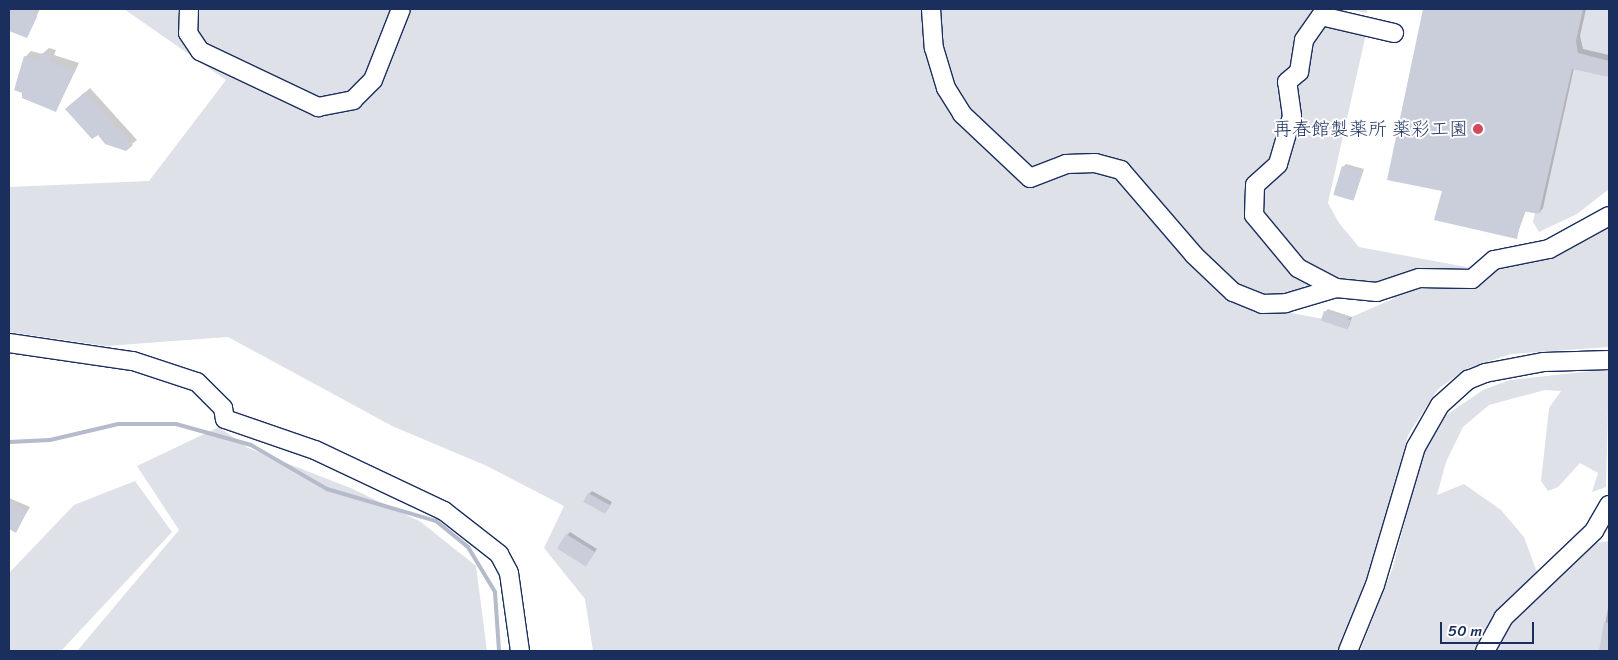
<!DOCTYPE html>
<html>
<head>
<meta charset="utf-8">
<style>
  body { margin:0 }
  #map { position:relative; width:1618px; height:660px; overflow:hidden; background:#fff; font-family:Sriracha,"Klee One",sans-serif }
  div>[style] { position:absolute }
  .green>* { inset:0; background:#dee1e7 }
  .shadow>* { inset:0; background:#0003 }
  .stream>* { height:4px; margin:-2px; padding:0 2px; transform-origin:2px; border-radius:2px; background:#b5bbca }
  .building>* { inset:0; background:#caceda; transform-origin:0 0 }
  .roads { filter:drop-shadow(1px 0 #1b2f5e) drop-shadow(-1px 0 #1b2f5e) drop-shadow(0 1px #1b2f5e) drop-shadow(0 -1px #1b2f5e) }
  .minor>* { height:18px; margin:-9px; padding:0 9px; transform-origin:9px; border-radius:9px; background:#fff }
  .dots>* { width:14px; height:14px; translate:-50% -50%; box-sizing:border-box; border:2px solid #fff; border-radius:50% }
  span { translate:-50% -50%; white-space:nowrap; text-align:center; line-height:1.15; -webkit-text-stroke:4px #fff; paint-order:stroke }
  .poi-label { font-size:19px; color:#1b2f5e }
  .right { translate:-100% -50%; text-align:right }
  .frame { position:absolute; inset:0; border:10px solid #1b2f5e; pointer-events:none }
  .scale { position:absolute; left:1440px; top:622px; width:94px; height:22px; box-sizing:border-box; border:2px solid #1b2f5e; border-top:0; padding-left:6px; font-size:15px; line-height:18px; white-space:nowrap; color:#1b2f5e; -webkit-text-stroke:4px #fff; paint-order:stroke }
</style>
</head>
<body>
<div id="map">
  <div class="green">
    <i style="clip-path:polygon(evenodd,124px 9px,1367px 9px,1367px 13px,1346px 9px,1341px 27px,1366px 34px,1328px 203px,1339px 223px,1359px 247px,1477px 269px,1609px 223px,1609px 347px,1511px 354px,1466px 369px,1438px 389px,1408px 435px,1383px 538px,1338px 651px,593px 651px,585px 599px,544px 548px,564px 506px,487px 466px,392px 426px,228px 337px,106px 346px,9px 332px,9px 187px,149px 181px,226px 80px,124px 9px,1304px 285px,1344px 296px,1395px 298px,1340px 322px,1291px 313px,1305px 303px,1304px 285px)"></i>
    <i style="clip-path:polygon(1577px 9px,1609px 9px,1609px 189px,1577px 214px,1539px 232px,1533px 222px)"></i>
    <i style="clip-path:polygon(1609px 369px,1606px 487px,1592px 492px,1598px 473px,1580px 463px,1558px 487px,1548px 491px,1541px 481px,1549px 408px,1561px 391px,1545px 390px,1489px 405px,1463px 427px,1446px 462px,1437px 495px,1464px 484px,1501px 510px,1524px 537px,1538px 575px,1478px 651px,1360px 651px,1393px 567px,1421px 458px,1429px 437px,1445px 416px,1483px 390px,1510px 380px)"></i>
    <i style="clip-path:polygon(219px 427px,248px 448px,353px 489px,421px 522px,476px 566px,487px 651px,77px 651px,179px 530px,137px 466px)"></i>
    <i style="clip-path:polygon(135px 481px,172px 532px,61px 651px,9px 651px,9px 573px,74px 505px)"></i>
    <i style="clip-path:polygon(1609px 541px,1609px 651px,1492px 651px,1506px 624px,1595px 543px)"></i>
  </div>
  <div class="shadow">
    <i style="clip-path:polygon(9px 9px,40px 9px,27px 36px,9px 27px)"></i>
    <i style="clip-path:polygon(1424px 9px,1586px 9px,1580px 36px,1583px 49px,1609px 55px,1609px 76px,1574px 68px,1543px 208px,1539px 213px,1526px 210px,1516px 238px,1444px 190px,1389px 179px)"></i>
    <i style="clip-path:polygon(49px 48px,56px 50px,54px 55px,79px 63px,56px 111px,25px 57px,31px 51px,42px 54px)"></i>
    <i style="clip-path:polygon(90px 88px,137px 140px,125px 149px,71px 105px)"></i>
    <i style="clip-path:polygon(1346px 164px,1364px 169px,1354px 199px,1343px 167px)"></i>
    <i style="clip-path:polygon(1328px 309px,1352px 317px,1349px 326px,1347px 329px,1325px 312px)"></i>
    <i style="clip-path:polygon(592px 491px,612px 502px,606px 512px,589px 494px)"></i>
    <i style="clip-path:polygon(9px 498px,30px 507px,16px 531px,9px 528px)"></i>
    <i style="clip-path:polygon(570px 532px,597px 549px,588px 562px,567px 535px)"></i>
    <i style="clip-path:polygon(1609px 603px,1609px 651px,1600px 651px)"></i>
  </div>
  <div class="stream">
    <i style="left:9px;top:442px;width:41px;rotate:-2.8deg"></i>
    <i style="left:50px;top:440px;width:70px;rotate:-13.2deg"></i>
    <i style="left:118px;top:424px;width:58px"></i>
    <i style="left:176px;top:424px;width:78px;rotate:15.6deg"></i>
    <i style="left:251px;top:445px;width:88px;rotate:30.1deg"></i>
    <i style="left:327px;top:489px;width:114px;rotate:16.4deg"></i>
    <i style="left:436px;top:521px;width:41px;rotate:39.1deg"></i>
    <i style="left:468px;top:547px;width:52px;rotate:59deg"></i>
    <i style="left:495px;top:592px;width:59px;rotate:86.1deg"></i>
  </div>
  <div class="building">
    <i style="clip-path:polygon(9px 9px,34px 9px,37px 17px,27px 38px,9px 31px)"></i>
    <i style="clip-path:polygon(1423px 9px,1583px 9px,1576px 41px,1578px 53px,1609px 61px,1609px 77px,1572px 69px,1539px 214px,1523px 211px,1517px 239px,1434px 220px,1442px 191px,1387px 180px)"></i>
    <i style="clip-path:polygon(41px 53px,51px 56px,49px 61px,74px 70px,56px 112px,22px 98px,22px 93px,14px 90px,24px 56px,38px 61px)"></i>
    <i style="clip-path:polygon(85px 92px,133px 145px,126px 151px,105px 144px,98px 135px,92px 139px,65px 109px)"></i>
    <i style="left:1342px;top:166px;width:21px;height:30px;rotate:17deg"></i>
    <i style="left:1324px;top:311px;width:28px;height:10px;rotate:19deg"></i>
    <i style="left:588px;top:493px;width:25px;height:10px;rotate:29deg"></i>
    <i style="clip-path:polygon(9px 501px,27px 511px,16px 533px,9px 529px)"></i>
    <i style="left:566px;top:534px;width:34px;height:17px;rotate:32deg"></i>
    <i style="clip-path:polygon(1604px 622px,1609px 623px,1609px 651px,1599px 651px)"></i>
  </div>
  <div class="roads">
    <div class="minor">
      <i style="left:189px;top:9px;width:24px;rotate:92deg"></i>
      <i style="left:188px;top:33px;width:22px;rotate:56deg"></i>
      <i style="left:200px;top:51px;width:131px;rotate:25.4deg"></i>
      <i style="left:318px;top:107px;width:36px;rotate:-11deg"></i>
      <i style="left:353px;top:100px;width:28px;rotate:-45deg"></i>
      <i style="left:373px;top:80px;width:76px;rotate:-68.5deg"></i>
      <i style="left:931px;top:9px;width:39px;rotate:86deg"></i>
      <i style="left:934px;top:48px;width:42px;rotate:73.3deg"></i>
      <i style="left:946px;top:88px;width:31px;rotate:58deg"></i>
      <i style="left:962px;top:114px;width:93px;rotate:43.3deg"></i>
      <i style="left:1030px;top:178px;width:39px;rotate:-21deg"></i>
      <i style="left:1066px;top:164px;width:29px;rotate:-2deg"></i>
      <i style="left:1095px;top:163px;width:27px;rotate:15deg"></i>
      <i style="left:1121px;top:170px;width:112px;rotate:49.3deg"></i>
      <i style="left:1194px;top:255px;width:54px;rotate:43.5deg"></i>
      <i style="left:1233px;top:292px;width:31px;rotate:22deg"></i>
      <i style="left:1262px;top:304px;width:24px;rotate:-2deg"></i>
      <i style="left:1286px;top:303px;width:52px;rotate:-16.7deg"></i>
      <i style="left:1336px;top:288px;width:41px;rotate:5.6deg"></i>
      <i style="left:1377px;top:292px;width:44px;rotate:-18.4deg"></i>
      <i style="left:1419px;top:278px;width:53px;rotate:1.1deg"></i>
      <i style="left:1472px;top:279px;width:29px;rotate:-41deg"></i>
      <i style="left:1494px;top:260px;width:56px;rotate:-11.3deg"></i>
      <i style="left:1549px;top:249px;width:68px;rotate:-28.8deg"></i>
      <i style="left:1336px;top:288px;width:43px;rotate:-152.2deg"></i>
      <i style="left:1298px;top:268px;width:69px;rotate:-129.7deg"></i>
      <i style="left:1254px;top:215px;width:30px;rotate:-88deg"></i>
      <i style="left:1255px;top:185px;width:31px;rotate:-42deg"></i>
      <i style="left:1278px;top:164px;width:50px;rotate:-73.7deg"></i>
      <i style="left:1292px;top:116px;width:34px;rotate:-98deg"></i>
      <i style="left:1287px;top:82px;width:16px;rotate:-40deg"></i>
      <i style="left:1299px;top:72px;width:32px;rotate:-81deg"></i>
      <i style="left:1304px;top:40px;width:29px;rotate:-55deg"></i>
      <i style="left:1321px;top:16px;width:75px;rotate:13.1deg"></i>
      <i style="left:9px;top:343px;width:125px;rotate:8.3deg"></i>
      <i style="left:133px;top:361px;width:67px;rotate:18.2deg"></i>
      <i style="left:197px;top:382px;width:37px;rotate:45deg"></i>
      <i style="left:223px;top:408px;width:11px;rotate:80deg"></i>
      <i style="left:225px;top:419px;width:95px;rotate:19deg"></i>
      <i style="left:315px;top:450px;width:143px;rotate:25.3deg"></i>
      <i style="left:444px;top:511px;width:70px;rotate:38deg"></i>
      <i style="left:499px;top:554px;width:21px;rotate:62deg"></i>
      <i style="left:509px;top:573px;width:79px;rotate:82deg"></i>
      <i style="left:1348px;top:651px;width:71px;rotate:-67.8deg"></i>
      <i style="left:1375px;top:585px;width:144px;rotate:-73.5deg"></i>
      <i style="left:1416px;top:447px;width:48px;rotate:-60.3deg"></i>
      <i style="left:1440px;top:405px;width:38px;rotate:-42deg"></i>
      <i style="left:1468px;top:380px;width:18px;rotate:-22deg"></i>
      <i style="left:1485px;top:373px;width:60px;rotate:-10.6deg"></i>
      <i style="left:1544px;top:362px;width:65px;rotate:-1.8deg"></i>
      <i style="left:1485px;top:651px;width:38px;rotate:-61deg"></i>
      <i style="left:1503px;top:618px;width:126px;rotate:-43.7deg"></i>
      <i style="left:1594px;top:531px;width:30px;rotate:-60deg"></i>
    </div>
  </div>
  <div class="dots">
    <i style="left:1478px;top:129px;background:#d1495b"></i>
  </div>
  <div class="poi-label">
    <span class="right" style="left:1468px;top:129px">再春館製薬所 薬彩工園</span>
  </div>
  <div class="frame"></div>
  <div class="scale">50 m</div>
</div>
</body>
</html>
